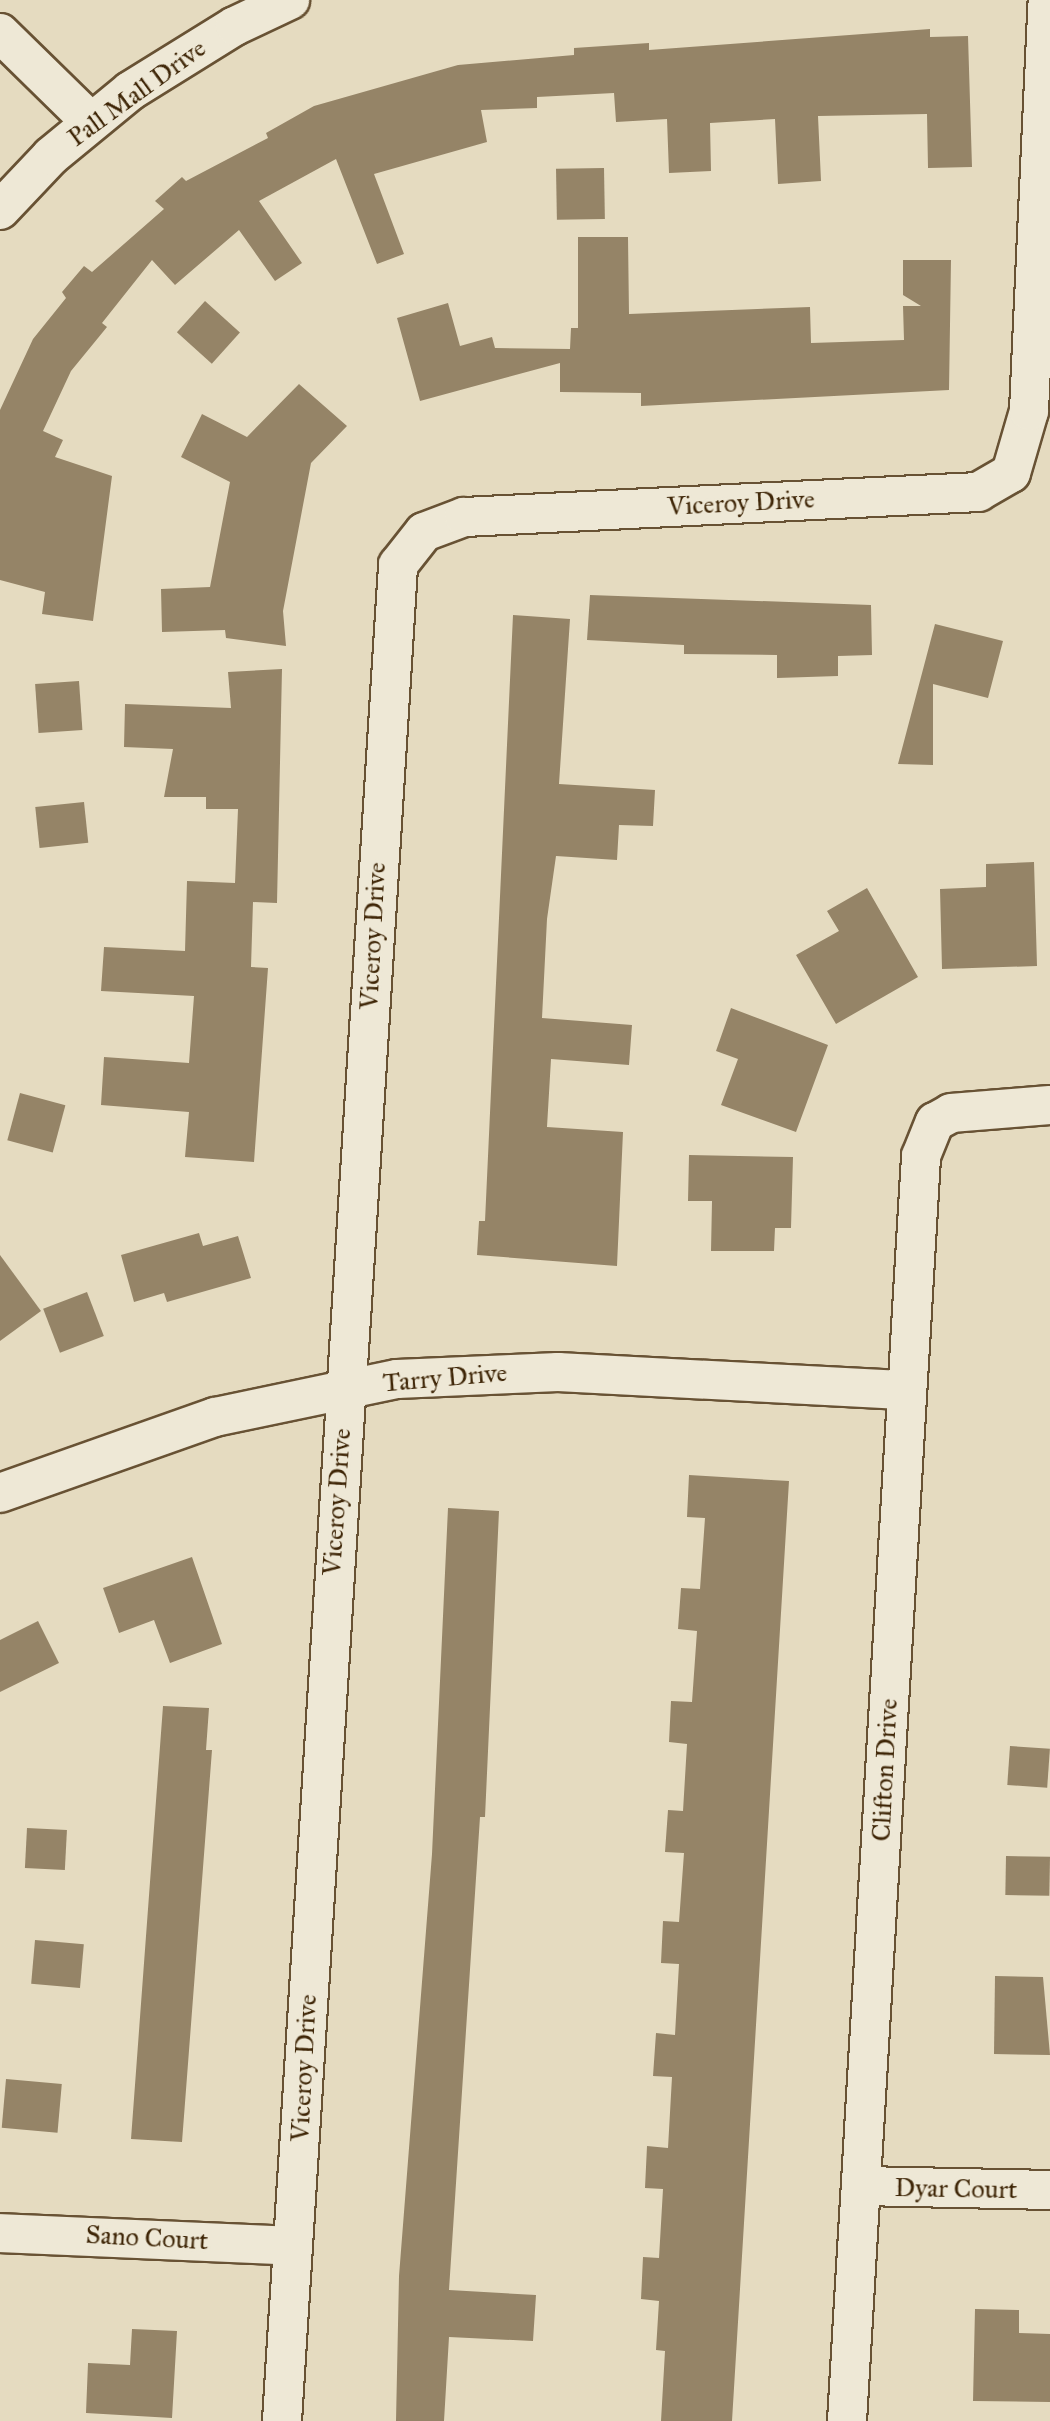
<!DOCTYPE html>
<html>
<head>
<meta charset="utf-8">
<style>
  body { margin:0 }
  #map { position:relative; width:1050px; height:2421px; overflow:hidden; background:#e5dbc0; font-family:"IM FELL Great Primer",serif }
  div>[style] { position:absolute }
  .building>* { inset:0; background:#958467; transform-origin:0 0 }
  .roads { filter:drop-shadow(2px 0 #685234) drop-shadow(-2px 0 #685234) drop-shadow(0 2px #685234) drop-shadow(0 -2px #685234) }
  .minor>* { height:38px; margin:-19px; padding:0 19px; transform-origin:19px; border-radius:19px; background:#eee8d6 }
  span { translate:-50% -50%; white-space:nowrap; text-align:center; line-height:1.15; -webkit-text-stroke:5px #eee8d6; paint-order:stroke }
  .street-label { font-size:26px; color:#3e2506 }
</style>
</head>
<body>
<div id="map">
  <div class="building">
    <i style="clip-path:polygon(930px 29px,930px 37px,968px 36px,972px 167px,928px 168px,927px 114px,818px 116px,821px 181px,778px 184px,775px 119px,710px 123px,711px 171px,669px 173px,667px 119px,616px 122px,614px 93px,537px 97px,537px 108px,481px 110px,487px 142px,374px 174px,404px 254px,377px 264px,336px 159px,259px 201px,302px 263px,275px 281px,239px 230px,175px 285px,152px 260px,102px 323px,107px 327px,71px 371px,43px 431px,63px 440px,55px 457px,112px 476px,93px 621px,42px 614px,45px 592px,0 580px,0 410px,33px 339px,66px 298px,62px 292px,84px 266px,92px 272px,164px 209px,155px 201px,182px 177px,186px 181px,268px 138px,266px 133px,314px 106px,458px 65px,574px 55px,574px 48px,649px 43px,649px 50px)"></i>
    <i style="left:604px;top:168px;width:51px;height:48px;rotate:89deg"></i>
    <i style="clip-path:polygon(578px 237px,628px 237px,629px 314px,810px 307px,811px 343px,904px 340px,903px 306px,921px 306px,903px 295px,903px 260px,951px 260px,949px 390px,641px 406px,641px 393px,560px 392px,560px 363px,420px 401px,397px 318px,448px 303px,460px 346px,492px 337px,495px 348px,570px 349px,571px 328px,578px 328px)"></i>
    <i style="left:205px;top:301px;width:47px;height:42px;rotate:42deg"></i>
    <i style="clip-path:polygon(299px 384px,347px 426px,311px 463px,283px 611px,286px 646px,226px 638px,225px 630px,162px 632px,161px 589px,210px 587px,230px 482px,181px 457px,202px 414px,247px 437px)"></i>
    <i style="clip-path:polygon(590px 595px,871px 605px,872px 655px,838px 656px,838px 676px,777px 678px,777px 655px,684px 654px,684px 645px,587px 640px)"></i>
    <i style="clip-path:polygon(513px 615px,570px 619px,559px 784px,655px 790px,653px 826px,619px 825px,617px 860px,556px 856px,547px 919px,542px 1018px,632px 1025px,629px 1065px,551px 1059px,547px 1127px,623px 1132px,617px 1266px,477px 1255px,479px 1221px,485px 1221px)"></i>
    <i style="clip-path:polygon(935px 624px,1003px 641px,988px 698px,933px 684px,933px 765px,898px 764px)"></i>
    <i style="clip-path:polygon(282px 669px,277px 903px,253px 902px,251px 967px,268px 968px,254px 1162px,185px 1157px,189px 1112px,101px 1105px,104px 1057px,189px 1063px,194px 996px,101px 991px,104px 947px,185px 951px,187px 881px,235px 883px,238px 809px,206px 809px,206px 797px,164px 797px,173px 749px,124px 747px,125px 704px,231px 708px,228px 672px)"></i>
    <i style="left:79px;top:681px;width:49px;height:44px;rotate:86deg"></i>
    <i style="left:84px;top:802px;width:41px;height:49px;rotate:84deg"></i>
    <i style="clip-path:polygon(1034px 862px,1037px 966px,942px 969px,940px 889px,986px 887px,986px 864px)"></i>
    <i style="clip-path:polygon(867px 888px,918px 977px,836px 1024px,796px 955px,839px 931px,827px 911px)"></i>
    <i style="clip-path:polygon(731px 1008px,828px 1045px,796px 1132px,721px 1105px,738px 1059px,716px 1051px)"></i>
    <i style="left:20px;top:1093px;width:47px;height:49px;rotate:15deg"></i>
    <i style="clip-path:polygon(689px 1155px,793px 1157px,791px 1228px,775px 1228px,774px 1251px,711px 1251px,712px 1201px,688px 1201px)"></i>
    <i style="clip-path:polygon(199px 1233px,203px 1246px,238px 1236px,251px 1278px,167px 1302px,164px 1293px,134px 1302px,121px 1255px)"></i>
    <i style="clip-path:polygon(0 1255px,41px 1311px,0 1341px)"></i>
    <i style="left:87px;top:1292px;width:47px;height:47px;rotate:69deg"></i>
    <i style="clip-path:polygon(689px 1475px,789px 1481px,732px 2421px,661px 2421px,665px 2351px,656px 2350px,659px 2301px,641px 2299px,643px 2257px,659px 2258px,663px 2189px,645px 2188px,647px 2146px,668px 2148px,672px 2077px,653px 2076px,656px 2033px,675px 2035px,679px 1964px,661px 1963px,663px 1921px,679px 1922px,684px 1853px,665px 1852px,668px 1810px,683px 1811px,687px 1744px,669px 1742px,671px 1701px,692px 1702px,697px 1631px,678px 1629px,681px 1588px,700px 1589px,705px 1518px,687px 1517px)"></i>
    <i style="clip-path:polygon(448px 1508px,499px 1511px,485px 1817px,480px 1817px,449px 2290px,536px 2295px,533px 2341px,449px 2337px,444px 2421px,396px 2421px,399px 2276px,432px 1854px)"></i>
    <i style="clip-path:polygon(192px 1557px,222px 1644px,170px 1663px,154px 1620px,119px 1633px,103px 1588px)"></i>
    <i style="clip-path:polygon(38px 1621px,59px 1663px,0 1692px,0 1640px)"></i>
    <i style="clip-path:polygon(163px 1706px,209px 1708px,206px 1750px,212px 1750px,182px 2142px,131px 2139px)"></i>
    <i style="left:1010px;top:1746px;width:40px;height:39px;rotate:4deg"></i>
    <i style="left:27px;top:1828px;width:40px;height:40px;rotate:3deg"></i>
    <i style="left:1006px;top:1856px;width:44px;height:39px;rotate:1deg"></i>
    <i style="left:35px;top:1940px;width:49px;height:44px;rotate:5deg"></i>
    <i style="clip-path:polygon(995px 1976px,1043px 1977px,1050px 2055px,994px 2054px)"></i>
    <i style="left:6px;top:2079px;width:56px;height:49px;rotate:5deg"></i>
    <i style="clip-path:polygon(975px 2309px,1019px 2310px,1019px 2333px,1050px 2334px,1050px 2402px,973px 2401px)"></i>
    <i style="clip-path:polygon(132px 2329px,177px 2331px,172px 2418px,86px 2413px,88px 2363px,130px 2365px)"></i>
  </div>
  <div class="roads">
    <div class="minor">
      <i style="left:0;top:33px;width:127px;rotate:44.4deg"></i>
      <i style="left:0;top:210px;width:74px;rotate:-46.6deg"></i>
      <i style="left:51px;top:156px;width:102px;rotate:-39.4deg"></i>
      <i style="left:130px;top:91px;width:123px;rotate:-31.8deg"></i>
      <i style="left:235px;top:26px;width:61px;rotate:-25.3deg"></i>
      <i style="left:0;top:1493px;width:228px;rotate:-19.5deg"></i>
      <i style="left:215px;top:1417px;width:186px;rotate:-11.8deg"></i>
      <i style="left:397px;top:1379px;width:161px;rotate:-2.5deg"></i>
      <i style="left:558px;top:1372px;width:349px;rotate:3deg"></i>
      <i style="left:861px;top:2186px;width:189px;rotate:1.2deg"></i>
      <i style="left:0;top:2233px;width:293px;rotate:2.5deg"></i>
      <i style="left:282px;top:2421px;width:1860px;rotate:-86.42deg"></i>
      <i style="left:398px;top:565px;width:42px;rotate:-51.8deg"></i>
      <i style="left:424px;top:532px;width:43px;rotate:-20.6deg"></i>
      <i style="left:464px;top:517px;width:515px;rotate:-2.78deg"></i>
      <i style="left:978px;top:492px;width:38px;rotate:-30deg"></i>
      <i style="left:1011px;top:473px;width:65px;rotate:-73.8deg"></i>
      <i style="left:1029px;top:411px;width:411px;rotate:-87.4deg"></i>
      <i style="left:847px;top:2421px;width:1267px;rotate:-86.65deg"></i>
      <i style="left:921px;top:1156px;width:37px;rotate:-68deg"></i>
      <i style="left:935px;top:1122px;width:18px;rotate:-29deg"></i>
      <i style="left:951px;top:1113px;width:99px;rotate:-4.6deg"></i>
    </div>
  </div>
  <div class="street-label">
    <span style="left:137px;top:93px;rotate:-36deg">Pall Mall Drive</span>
    <span style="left:741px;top:503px;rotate:-3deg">Viceroy Drive</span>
    <span style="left:373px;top:936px;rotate:-87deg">Viceroy Drive</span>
    <span style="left:445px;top:1378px;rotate:-5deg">Tarry Drive</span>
    <span style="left:337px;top:1502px;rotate:-86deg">Viceroy Drive</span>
    <span style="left:885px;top:1770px;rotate:-87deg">Clifton Drive</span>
    <span style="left:304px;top:2068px;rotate:-87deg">Viceroy Drive</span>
    <span style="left:956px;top:2189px;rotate:1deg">Dyar Court</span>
    <span style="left:147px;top:2238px;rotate:3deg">Sano Court</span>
  </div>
</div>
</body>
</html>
